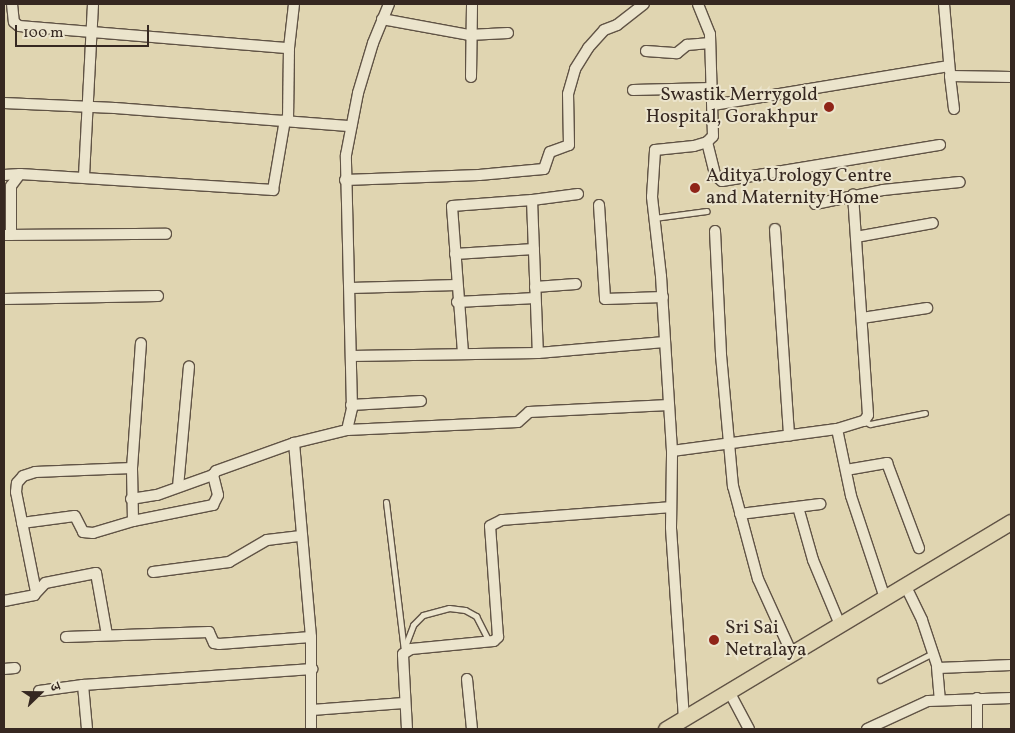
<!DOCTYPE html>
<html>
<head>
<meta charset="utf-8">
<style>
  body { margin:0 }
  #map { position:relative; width:1015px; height:733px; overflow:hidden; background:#e0d5b1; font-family:Vollkorn,"Noto Serif Devanagari",serif }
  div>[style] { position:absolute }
  .roads { filter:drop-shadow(1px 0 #605345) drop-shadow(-1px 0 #605345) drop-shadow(0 1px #605345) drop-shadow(0 -1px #605345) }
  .lane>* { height:5px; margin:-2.5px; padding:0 2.5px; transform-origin:2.5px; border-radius:2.5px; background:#ebe4cc }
  .street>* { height:10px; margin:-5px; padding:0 5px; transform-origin:5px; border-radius:5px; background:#ebe4cc }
  .primary>* { height:15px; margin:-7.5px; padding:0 7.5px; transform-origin:7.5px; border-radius:7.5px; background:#e0d5b1 }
  .dots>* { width:14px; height:14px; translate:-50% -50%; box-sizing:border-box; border:2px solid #ebe4cc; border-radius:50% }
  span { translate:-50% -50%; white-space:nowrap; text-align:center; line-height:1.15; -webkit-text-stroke:4px #ebe4cc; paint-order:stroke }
  .poi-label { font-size:19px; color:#362821 }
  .right { translate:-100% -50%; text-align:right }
  .left { translate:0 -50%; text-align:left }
  .frame { position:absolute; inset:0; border:5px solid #362821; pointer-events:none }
  .north { position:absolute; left:15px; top:668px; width:50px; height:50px; -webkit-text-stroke:4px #ebe4cc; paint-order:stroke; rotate:68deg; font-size:14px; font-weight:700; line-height:20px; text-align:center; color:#362821 }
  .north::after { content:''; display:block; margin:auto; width:18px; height:22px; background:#362821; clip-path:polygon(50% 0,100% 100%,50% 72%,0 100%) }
  .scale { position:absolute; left:15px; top:25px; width:134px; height:22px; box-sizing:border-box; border:2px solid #362821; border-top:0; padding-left:6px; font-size:15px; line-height:18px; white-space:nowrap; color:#362821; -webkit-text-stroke:4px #ebe4cc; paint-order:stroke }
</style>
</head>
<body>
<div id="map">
  <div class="roads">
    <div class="lane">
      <i style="left:654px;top:218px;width:53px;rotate:-7.5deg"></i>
      <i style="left:864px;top:421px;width:7px;rotate:27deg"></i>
      <i style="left:870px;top:424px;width:56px;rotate:-11.3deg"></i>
      <i style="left:386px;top:502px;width:149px;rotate:83.1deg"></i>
      <i style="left:404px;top:649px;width:26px;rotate:-69deg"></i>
      <i style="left:413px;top:625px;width:14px;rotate:-45deg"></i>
      <i style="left:423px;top:615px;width:27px;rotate:-15deg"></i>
      <i style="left:449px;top:608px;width:16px;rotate:7deg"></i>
      <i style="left:465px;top:610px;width:13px;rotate:29deg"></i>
      <i style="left:476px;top:616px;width:28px;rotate:63deg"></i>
      <i style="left:880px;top:680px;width:59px;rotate:-27deg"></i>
    </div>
    <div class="street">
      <i style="left:12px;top:4px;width:18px;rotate:84deg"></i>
      <i style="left:14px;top:22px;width:6px;rotate:39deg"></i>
      <i style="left:19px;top:26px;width:271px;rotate:4.7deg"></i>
      <i style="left:289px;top:48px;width:44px;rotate:-83.5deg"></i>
      <i style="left:944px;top:4px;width:68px;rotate:85deg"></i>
      <i style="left:382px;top:19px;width:88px;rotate:10.4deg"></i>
      <i style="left:469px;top:35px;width:39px;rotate:-3deg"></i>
      <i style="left:646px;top:51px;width:31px;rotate:4deg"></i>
      <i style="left:677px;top:53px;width:13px;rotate:-39deg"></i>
      <i style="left:687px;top:45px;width:23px;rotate:-5deg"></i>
      <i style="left:471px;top:77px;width:73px;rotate:-89.2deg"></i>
      <i style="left:633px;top:90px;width:79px;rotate:-1.5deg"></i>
      <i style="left:4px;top:103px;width:111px;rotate:2.6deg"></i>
      <i style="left:115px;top:108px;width:237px;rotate:4.4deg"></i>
      <i style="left:713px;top:105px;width:239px;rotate:-9.4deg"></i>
      <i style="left:954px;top:109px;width:33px;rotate:-97deg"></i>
      <i style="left:950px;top:76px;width:61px;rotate:0.9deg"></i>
      <i style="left:288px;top:120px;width:72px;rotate:-89.2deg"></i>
      <i style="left:707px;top:142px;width:34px;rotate:76deg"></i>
      <i style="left:715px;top:175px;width:9px;rotate:41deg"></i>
      <i style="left:722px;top:181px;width:221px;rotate:-9.4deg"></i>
      <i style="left:4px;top:175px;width:16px;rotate:-4deg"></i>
      <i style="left:84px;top:176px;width:172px;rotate:-87deg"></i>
      <i style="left:345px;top:180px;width:134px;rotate:-2.1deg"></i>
      <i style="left:479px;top:175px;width:65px;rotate:-5.3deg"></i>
      <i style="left:544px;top:169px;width:18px;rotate:-71deg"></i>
      <i style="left:550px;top:152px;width:20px;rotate:-20deg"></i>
      <i style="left:569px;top:145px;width:51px;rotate:-91.1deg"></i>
      <i style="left:568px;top:94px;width:26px;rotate:-74deg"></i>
      <i style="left:575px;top:69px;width:25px;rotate:-58deg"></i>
      <i style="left:588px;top:48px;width:24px;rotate:-48deg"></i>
      <i style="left:604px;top:30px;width:14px;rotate:-21deg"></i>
      <i style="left:617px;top:25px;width:34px;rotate:-38deg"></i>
      <i style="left:578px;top:194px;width:46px;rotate:172.6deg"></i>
      <i style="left:532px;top:200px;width:153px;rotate:87.8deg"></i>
      <i style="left:538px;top:353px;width:127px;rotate:-5deg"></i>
      <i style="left:815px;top:204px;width:69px;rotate:-11.6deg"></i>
      <i style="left:883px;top:190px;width:77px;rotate:-5.9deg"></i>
      <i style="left:599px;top:205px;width:94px;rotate:86.3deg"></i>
      <i style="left:605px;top:299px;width:58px;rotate:-2deg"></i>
      <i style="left:775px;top:229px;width:207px;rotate:86.1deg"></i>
      <i style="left:715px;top:231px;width:124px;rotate:87.2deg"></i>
      <i style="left:721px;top:355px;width:132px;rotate:84.8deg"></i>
      <i style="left:733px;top:486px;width:96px;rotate:75deg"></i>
      <i style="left:758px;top:579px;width:82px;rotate:65.6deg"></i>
      <i style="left:4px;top:235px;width:162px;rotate:-0.4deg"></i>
      <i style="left:11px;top:235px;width:49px;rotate:-90deg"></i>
      <i style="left:11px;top:186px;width:15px;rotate:-53deg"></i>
      <i style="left:20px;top:174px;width:254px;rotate:3.6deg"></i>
      <i style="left:273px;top:190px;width:71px;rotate:-80.3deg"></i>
      <i style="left:856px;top:237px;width:78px;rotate:-10.3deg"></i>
      <i style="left:455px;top:254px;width:79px;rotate:-3.6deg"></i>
      <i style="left:535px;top:287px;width:41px;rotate:-4.2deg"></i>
      <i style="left:350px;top:288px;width:107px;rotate:-1.6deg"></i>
      <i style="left:4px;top:299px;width:154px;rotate:-1.1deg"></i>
      <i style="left:457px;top:302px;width:78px;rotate:-2.9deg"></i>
      <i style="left:862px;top:318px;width:66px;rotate:-8.7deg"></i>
      <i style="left:463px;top:353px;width:147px;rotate:-94.3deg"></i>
      <i style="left:452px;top:206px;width:80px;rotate:-4.3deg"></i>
      <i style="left:351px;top:356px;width:187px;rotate:-0.9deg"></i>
      <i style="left:351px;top:405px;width:70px;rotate:-3.3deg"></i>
      <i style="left:837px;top:429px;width:68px;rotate:78.2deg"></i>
      <i style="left:851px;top:496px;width:108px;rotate:71.6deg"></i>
      <i style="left:347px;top:430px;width:171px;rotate:-2.7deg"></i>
      <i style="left:518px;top:422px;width:15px;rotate:-42deg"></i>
      <i style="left:529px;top:412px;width:140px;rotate:-2.9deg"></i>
      <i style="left:672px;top:451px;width:166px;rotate:-7.6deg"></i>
      <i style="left:837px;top:429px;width:28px;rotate:-17deg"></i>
      <i style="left:864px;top:421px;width:7px;rotate:-56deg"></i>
      <i style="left:868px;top:415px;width:221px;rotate:-93.9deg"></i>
      <i style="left:846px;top:470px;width:42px;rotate:-9.7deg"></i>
      <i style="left:887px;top:463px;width:91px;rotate:69.4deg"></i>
      <i style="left:178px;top:487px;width:121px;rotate:-84.8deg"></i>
      <i style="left:131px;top:499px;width:26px;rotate:-9deg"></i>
      <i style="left:157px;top:495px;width:59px;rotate:-19.7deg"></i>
      <i style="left:798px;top:507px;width:55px;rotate:74.2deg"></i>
      <i style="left:813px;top:560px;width:70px;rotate:67.4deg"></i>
      <i style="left:740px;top:514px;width:81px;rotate:-7.1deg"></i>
      <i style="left:133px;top:521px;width:53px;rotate:-91.1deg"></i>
      <i style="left:132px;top:468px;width:125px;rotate:-85.9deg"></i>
      <i style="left:22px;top:523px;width:53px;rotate:-7.5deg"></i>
      <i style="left:75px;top:516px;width:18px;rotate:63deg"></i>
      <i style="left:83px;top:532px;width:10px;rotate:6deg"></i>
      <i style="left:93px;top:533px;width:42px;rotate:-16.7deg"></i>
      <i style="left:133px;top:521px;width:82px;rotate:-11.3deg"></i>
      <i style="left:213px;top:505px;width:11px;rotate:-63deg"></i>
      <i style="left:218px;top:495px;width:21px;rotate:-104deg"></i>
      <i style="left:213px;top:475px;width:5px;rotate:-53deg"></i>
      <i style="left:216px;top:471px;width:83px;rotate:-19.7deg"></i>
      <i style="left:153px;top:572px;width:77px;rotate:-7.5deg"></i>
      <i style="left:229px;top:562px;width:44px;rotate:-30.1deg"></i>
      <i style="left:267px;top:540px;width:34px;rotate:-7deg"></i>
      <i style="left:36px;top:592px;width:102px;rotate:-101.3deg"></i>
      <i style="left:16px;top:492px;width:9px;rotate:-84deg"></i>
      <i style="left:17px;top:483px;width:9px;rotate:-49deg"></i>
      <i style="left:23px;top:476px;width:13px;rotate:-18deg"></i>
      <i style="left:35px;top:472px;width:97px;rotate:-2.4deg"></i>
      <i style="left:909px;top:593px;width:30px;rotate:64deg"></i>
      <i style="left:922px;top:620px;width:51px;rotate:71.6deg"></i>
      <i style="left:938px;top:668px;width:73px;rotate:-2.4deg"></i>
      <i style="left:4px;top:601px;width:31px;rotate:-11deg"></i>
      <i style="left:34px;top:595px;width:16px;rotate:-47deg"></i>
      <i style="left:45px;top:583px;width:52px;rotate:-11.1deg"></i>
      <i style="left:96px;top:573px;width:63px;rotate:79.9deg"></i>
      <i style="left:66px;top:637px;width:143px;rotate:-2deg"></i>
      <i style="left:209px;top:632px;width:12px;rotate:66deg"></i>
      <i style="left:214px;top:643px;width:5px;rotate:11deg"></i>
      <i style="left:219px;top:644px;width:92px;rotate:-4.4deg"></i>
      <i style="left:937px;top:667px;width:32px;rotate:85deg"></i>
      <i style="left:4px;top:669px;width:11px;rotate:-5deg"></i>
      <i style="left:467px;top:679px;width:50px;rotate:84.3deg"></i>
      <i style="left:83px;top:685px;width:230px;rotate:-4deg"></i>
      <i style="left:39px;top:691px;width:44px;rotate:-7.8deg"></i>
      <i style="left:83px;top:685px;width:44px;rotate:84.8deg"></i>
      <i style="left:732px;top:697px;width:36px;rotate:62deg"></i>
      <i style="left:312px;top:710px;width:92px;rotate:-4.4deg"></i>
      <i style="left:684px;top:719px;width:192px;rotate:-93.9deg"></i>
      <i style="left:671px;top:527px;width:76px;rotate:-89.2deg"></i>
      <i style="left:672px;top:451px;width:175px;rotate:-93.6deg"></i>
      <i style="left:661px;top:276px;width:80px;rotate:-96.5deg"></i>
      <i style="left:652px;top:197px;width:47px;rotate:-86.3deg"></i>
      <i style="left:655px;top:150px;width:39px;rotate:-6deg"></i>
      <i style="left:694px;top:146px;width:14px;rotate:-17deg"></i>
      <i style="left:707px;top:142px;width:8px;rotate:-45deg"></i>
      <i style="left:713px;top:136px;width:102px;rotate:-91.7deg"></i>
      <i style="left:710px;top:34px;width:32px;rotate:-112deg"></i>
      <i style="left:311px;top:729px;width:92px;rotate:-90deg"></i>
      <i style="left:311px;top:637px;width:195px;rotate:-95deg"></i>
      <i style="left:294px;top:443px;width:55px;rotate:-13.8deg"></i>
      <i style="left:347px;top:430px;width:23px;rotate:-77deg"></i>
      <i style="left:352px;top:408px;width:253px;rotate:-91.4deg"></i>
      <i style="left:346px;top:155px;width:63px;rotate:-79deg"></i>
      <i style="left:358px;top:93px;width:52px;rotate:-73.3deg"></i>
      <i style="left:373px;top:43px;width:42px;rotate:-67.7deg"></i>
      <i style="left:407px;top:729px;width:75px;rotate:-93.1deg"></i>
      <i style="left:403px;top:654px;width:9px;rotate:-32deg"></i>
      <i style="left:411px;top:649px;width:83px;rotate:-5.5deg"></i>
      <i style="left:494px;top:641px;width:6px;rotate:-45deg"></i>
      <i style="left:498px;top:637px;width:111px;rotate:-94.1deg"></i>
      <i style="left:490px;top:526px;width:13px;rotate:-27deg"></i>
      <i style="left:502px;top:520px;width:169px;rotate:-4.4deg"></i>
      <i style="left:867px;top:729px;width:67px;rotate:-24.7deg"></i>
      <i style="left:928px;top:701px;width:83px;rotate:-2.1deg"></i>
      <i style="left:977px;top:729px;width:31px;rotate:-90deg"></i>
    </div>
    <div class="primary">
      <i style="left:666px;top:729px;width:402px;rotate:-31deg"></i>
    </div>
  </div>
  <div class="dots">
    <i style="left:829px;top:107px;background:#8f2418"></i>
    <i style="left:695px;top:188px;background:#8f2418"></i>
    <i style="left:714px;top:640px;background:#8f2418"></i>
  </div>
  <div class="poi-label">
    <span class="right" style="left:818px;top:107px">Swastik Merrygold<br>Hospital, Gorakhpur</span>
    <span class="left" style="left:706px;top:188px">Aditya Urology Centre<br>and Maternity Home</span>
    <span class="left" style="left:725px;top:640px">Sri Sai<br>Netralaya</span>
  </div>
  <div class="frame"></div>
  <div class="north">उ</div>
  <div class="scale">100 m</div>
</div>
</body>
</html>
